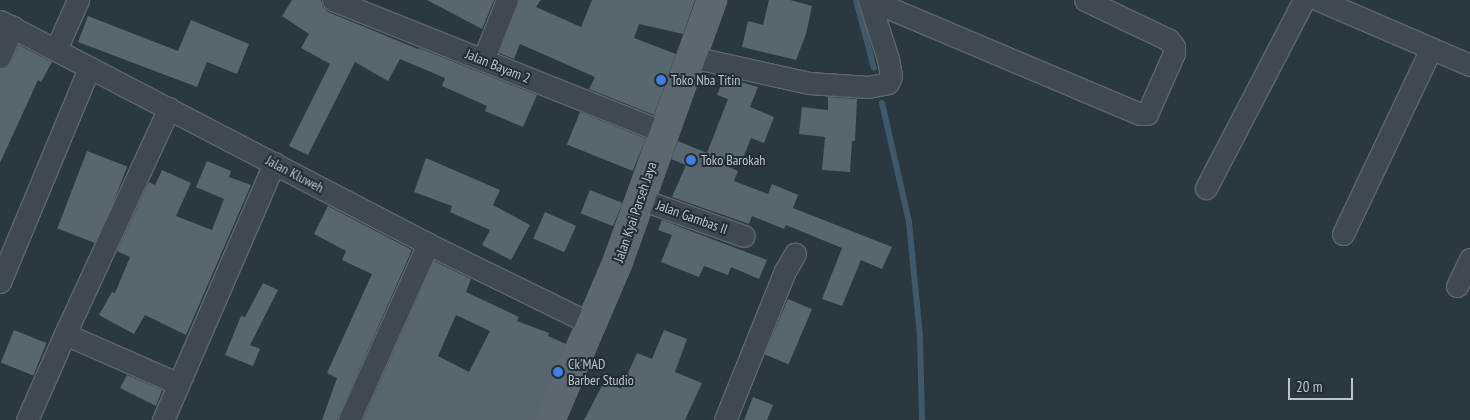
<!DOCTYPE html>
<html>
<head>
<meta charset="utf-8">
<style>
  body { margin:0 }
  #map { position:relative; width:1470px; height:420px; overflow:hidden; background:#2a3841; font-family:"PT Sans Narrow",sans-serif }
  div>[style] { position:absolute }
  .stream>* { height:6px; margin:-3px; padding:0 3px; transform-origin:3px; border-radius:3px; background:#415868 }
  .building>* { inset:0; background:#586670; transform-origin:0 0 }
  .roads { filter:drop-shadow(1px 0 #5c676e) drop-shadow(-1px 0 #5c676e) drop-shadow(0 1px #5c676e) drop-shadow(0 -1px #5c676e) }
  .minor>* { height:21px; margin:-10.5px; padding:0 10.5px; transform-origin:10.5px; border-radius:10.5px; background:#3e4951 }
  .major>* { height:28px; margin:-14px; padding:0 14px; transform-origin:14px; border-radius:14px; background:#5c6871 }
  .dots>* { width:14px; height:14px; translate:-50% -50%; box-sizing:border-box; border:2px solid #222e36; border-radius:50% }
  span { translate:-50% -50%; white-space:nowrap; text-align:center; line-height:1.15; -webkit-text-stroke:4px #222e36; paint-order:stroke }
  .street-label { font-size:14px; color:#bbc4cb }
  .poi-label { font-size:14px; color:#bbc4cb }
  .left { translate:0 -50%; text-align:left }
  .scale { position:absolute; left:1288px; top:378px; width:65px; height:22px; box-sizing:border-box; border:2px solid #bbc4cb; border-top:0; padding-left:6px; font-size:15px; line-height:18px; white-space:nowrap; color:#bbc4cb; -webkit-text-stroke:4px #222e36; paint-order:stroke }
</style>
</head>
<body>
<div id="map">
  <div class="stream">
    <i style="left:856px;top:0;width:70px;rotate:75.2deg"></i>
    <i style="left:882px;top:103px;width:122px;rotate:77.2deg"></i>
    <i style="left:909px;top:222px;width:116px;rotate:84.5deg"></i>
    <i style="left:920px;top:337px;width:83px;rotate:88.6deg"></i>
  </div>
  <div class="building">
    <i style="clip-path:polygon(292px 0,321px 0,323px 7px,328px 12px,418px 49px,419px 48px,537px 95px,523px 127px,485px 111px,487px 106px,442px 86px,445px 78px,400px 59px,388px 81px,355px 62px,308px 155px,289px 146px,330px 64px,301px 48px,309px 34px,282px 16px)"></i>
    <i style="clip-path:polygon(427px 0,494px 0,482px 29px)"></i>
    <i style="clip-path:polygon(519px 0,541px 0,536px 7px,581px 27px,592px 0,695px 0,683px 34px,639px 24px,634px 38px,676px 54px,654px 115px,589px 89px,595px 77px,520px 44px,514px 59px,499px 53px)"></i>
    <i style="clip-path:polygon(769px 0,790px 0,812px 6px,806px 34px,796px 60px,742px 47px,748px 21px,763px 25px)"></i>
    <i style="clip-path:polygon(88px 16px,178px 51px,191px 20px,249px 44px,237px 74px,207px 62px,197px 87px,78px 42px)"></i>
    <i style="clip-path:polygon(19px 45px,52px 62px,41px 82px,38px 80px,0 163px,0 69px,7px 67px,11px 62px)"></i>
    <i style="clip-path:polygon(724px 77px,758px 87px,750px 107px,774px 117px,764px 143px,751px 138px,741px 163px,715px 161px,738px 171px,734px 181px,768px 194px,772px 184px,798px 195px,793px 208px,892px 247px,882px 269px,861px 260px,842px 306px,822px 299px,842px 248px,786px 225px,784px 229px,752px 216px,749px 224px,672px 197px,686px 165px,671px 159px,678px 141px,707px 153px,728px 99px,717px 95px)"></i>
    <i style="clip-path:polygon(828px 97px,857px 99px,855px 141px,852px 141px,850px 172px,822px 170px,825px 137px,799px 134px,802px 107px,828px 110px)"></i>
    <i style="left:580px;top:112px;width:71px;height:35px;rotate:22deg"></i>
    <i style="left:87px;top:151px;width:43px;height:83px;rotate:21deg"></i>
    <i style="clip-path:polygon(426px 158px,500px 190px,493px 205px,530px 225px,511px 260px,482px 245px,490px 230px,450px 212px,452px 206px,414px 192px)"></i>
    <i style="clip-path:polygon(207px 161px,231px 171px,229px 177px,251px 185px,186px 335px,145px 315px,134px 334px,99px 315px,112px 292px,115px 293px,130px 257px,117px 251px,149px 182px,155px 185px,162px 170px,191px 183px,176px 216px,212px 230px,224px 199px,196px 187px)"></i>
    <i style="left:590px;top:190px;width:35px;height:25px;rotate:22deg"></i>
    <i style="clip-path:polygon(328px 206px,412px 250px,337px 420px,322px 420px,337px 378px,327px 373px,372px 274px,342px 260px,346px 251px,314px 234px)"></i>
    <i style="left:545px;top:212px;width:34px;height:29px;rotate:24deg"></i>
    <i style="clip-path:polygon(662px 220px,767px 260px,759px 279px,731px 267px,728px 275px,704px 266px,699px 277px,661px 262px,672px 235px,658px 230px)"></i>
    <i style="clip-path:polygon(evenodd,434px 261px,471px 279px,466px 292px,519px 317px,517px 321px,549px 333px,548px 336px,566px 344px,535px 420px,363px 420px,434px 261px,456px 315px,490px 331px,469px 372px,438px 356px,456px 315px)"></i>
    <i style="clip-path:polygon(263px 283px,278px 290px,250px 345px,260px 349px,253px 366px,225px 355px,241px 316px,245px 317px)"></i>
    <i style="left:788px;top:299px;width:26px;height:60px;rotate:23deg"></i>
    <i style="left:14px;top:330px;width:35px;height:35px;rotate:22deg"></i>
    <i style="clip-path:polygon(664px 330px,687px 339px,675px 372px,702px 383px,685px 420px,584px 420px,605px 380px,621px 389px,637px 353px,652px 359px)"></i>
    <i style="clip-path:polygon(127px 375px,162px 390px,156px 406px,120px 388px)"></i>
    <i style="clip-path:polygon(753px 397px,773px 405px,767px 420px,744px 420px)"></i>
  </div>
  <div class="roads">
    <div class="minor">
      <i style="left:333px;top:0;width:355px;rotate:21.8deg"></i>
      <i style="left:870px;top:0;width:293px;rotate:22.9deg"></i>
      <i style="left:1140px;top:114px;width:7px"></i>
      <i style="left:1147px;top:114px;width:67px;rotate:-66.1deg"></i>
      <i style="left:1174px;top:53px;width:6px;rotate:-90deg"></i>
      <i style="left:1174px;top:47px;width:9px;rotate:-126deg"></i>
      <i style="left:1169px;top:40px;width:93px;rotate:-154.5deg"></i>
      <i style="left:1319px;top:0;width:164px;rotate:23.3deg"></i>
      <i style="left:0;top:21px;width:483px;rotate:27.5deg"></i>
      <i style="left:428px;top:244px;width:182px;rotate:26.1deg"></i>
      <i style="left:56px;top:49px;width:54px;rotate:-65.8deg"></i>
      <i style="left:0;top:57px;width:33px;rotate:-67deg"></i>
      <i style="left:692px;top:57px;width:120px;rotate:12.5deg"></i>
      <i style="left:809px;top:83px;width:59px;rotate:3.9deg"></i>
      <i style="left:868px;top:87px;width:20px;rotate:-11deg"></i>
      <i style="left:888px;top:83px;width:8px;rotate:-67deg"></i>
      <i style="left:891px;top:76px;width:17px;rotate:-100deg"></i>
      <i style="left:888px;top:59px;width:62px;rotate:-107.9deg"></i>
      <i style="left:483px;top:60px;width:65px;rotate:-68.2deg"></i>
      <i style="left:169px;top:108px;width:249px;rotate:114.7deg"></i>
      <i style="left:65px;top:334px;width:124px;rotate:23.7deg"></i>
      <i style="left:1206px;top:188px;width:212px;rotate:-62.5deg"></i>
      <i style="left:640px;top:199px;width:110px;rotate:19.6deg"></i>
      <i style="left:1343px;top:234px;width:205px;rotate:-64.6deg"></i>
      <i style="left:0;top:282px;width:232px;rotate:-67.4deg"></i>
      <i style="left:1457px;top:286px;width:30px;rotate:-64deg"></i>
      <i style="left:27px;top:420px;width:94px;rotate:-66.2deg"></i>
      <i style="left:163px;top:420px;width:280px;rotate:-66.6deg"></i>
      <i style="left:349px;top:420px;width:193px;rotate:-65.8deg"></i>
      <i style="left:725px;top:420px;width:161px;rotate:-68.1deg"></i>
      <i style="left:785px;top:271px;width:20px;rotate:-60deg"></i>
    </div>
    <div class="major">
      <i style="left:550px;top:420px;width:173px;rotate:-66.8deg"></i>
      <i style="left:618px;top:261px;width:277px;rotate:-70.2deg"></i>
    </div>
  </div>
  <div class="dots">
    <i style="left:661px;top:80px;background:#3f7fe0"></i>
    <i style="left:691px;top:160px;background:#3f7fe0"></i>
    <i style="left:558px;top:372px;background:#3f7fe0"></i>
  </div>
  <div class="street-label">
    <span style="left:498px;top:66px;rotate:22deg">Jalan Bayam 2</span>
    <span style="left:295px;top:174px;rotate:28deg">Jalan Kluweh</span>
    <span style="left:635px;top:212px;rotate:-71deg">Jalan Kyai Parseh Jaya</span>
    <span style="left:692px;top:217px;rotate:20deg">Jalan Gambas II</span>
  </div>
  <div class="poi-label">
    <span class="left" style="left:671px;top:80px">Toko Nba Titin</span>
    <span class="left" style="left:701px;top:160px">Toko Barokah</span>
    <span class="left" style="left:568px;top:372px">Ck'MAD<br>Barber Studio</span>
  </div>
  <div class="scale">20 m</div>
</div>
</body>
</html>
